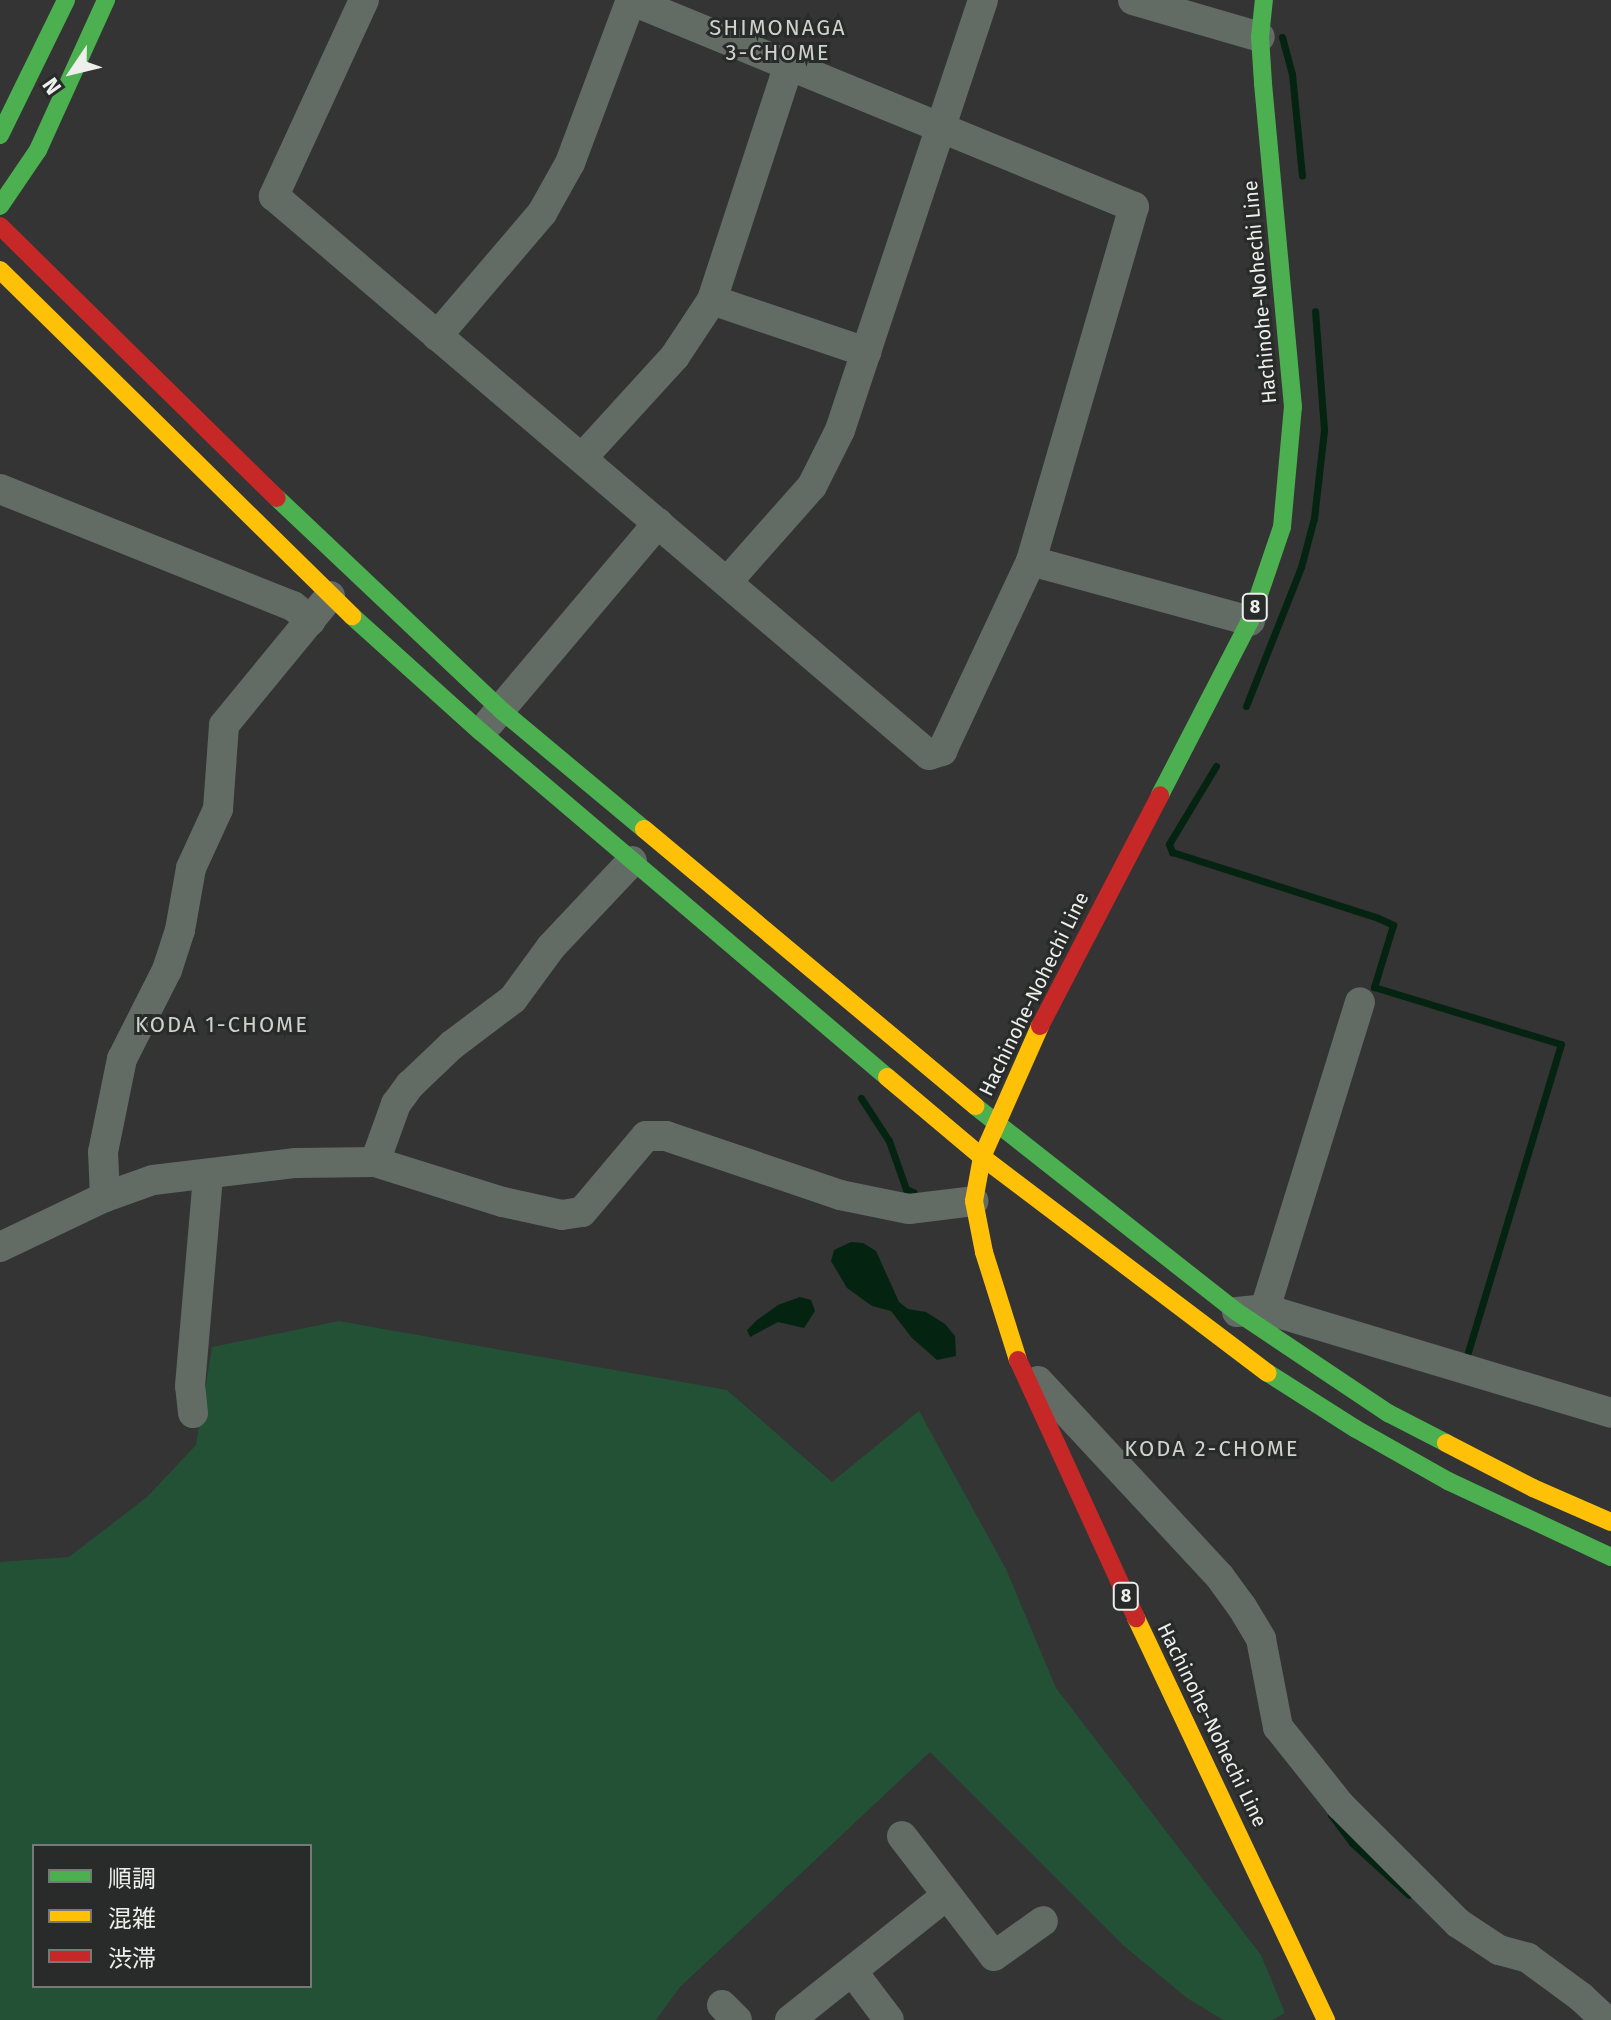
<!DOCTYPE html>
<html>
<head>
<meta charset="utf-8">
<style>
  body { margin:0 }
  #map { position:relative; width:1611px; height:2020px; overflow:hidden; background:#333433; font-family:"Fira Sans","Noto Sans JP",sans-serif }
  div>[style] { position:absolute }
  .green>* { inset:0; background:#235136 }
  .water>* { inset:0; background:#052311 }
  .stream>* { height:7px; margin:-3.5px; padding:0 3.5px; transform-origin:3.5px; border-radius:3.5px; background:#052311 }
  .street>* { height:30px; margin:-15px; padding:0 15px; transform-origin:15px; border-radius:15px; background:#636b65 }
  .fast>* { height:18px; margin:-9px; padding:0 9px; transform-origin:9px; border-radius:9px; background:#4caf50 }
  .slow>* { height:18px; margin:-9px; padding:0 9px; transform-origin:9px; border-radius:9px; background:#ffc107 }
  .jam>* { height:18px; margin:-9px; padding:0 9px; transform-origin:9px; border-radius:9px; background:#c62828 }
  span { translate:-50% -50%; white-space:nowrap; text-align:center; line-height:1.15; -webkit-text-stroke:6px #282b29; paint-order:stroke }
  .shield-label span { padding:2px 6px; background:#282b29; border:2px solid; border-radius:6px; -webkit-text-stroke-width:0 }
  .shield-label { font-size:18px; color:#edefed; font-weight:700 }
  .street-label { font-size:20px; color:#edefed }
  .neighbourhood-label { font-size:22px; color:#ced2cf; letter-spacing:2px }
  .legend { position:absolute; left:32px; top:1844px; width:280px; height:144px; box-sizing:border-box; background:#282b29; border:2px solid #777977; margin:0; padding:10px 14px; list-style:none; font-size:24px; color:#edefed }
  .legend li { display:flex; align-items:center; gap:16px; height:40px }
  .legend b { width:40px; border:2px solid #777977 }
  .north { position:absolute; left:32px; top:32px; width:80px; height:80px; -webkit-text-stroke:6px #282b29; paint-order:stroke; rotate:235deg; font-size:22px; font-weight:700; line-height:32px; text-align:center; color:#edefed }
  .north::after { content:''; display:block; margin:auto; width:28px; height:36px; background:#edefed; clip-path:polygon(50% 0,100% 100%,50% 72%,0 100%) }
</style>
</head>
<body>
<div id="map">
  <div class="green">
    <i style="clip-path:polygon(evenodd,339px 1321px,727px 1390px,832px 1482px,919px 1411px,1006px 1569px,1056px 1688px,1261px 1955px,1285px 2013px,1272px 2020px,1223px 2020px,1187px 1998px,1124px 1946px,930px 1752px,680px 1987px,656px 2020px,0 2020px,0 1562px,69px 1557px,147px 1497px,196px 1445px,212px 1347px,339px 1321px,34px 1846px,310px 1846px,310px 1986px,34px 1986px,34px 1846px)"></i>
  </div>
  <div class="water">
    <i style="clip-path:polygon(851px 1242px,863px 1243px,876px 1251px,899px 1302px,908px 1309px,926px 1312px,945px 1324px,955px 1336px,956px 1356px,937px 1360px,912px 1338px,891px 1311px,872px 1306px,847px 1288px,831px 1261px,834px 1250px)"></i>
    <i style="clip-path:polygon(800px 1297px,811px 1300px,815px 1311px,804px 1328px,778px 1322px,750px 1337px,747px 1330px,757px 1320px,778px 1305px)"></i>
  </div>
  <div class="stream">
    <i style="left:1282px;top:37px;width:38px;rotate:75deg"></i>
    <i style="left:1292px;top:74px;width:102px;rotate:84.4deg"></i>
    <i style="left:1246px;top:706px;width:149px;rotate:-68.4deg"></i>
    <i style="left:1301px;top:567px;width:51px;rotate:-75.1deg"></i>
    <i style="left:1314px;top:518px;width:89px;rotate:-83.5deg"></i>
    <i style="left:1324px;top:430px;width:119px;rotate:-94.3deg"></i>
    <i style="left:1216px;top:766px;width:91px;rotate:121.1deg"></i>
    <i style="left:1169px;top:844px;width:9px;rotate:69deg"></i>
    <i style="left:1172px;top:852px;width:214px;rotate:17.7deg"></i>
    <i style="left:1376px;top:917px;width:19px;rotate:25deg"></i>
    <i style="left:1393px;top:925px;width:65px;rotate:107deg"></i>
    <i style="left:1374px;top:987px;width:195px;rotate:17deg"></i>
    <i style="left:1561px;top:1044px;width:332px;rotate:106.8deg"></i>
    <i style="left:861px;top:1098px;width:51px;rotate:56.9deg"></i>
    <i style="left:889px;top:1141px;width:51px;rotate:70.5deg"></i>
    <i style="left:906px;top:1189px;width:8px;rotate:23deg"></i>
    <i style="left:1331px;top:1815px;width:35px;rotate:53deg"></i>
    <i style="left:1352px;top:1843px;width:77px;rotate:42.4deg"></i>
  </div>
  <div class="street">
    <i style="left:364px;top:0;width:216px;rotate:114.7deg"></i>
    <i style="left:274px;top:196px;width:861px;rotate:40.48deg"></i>
    <i style="left:929px;top:755px;width:14px;rotate:-17deg"></i>
    <i style="left:942px;top:751px;width:210px;rotate:-64.9deg"></i>
    <i style="left:1031px;top:561px;width:369px;rotate:-73.8deg"></i>
    <i style="left:1134px;top:207px;width:545px;rotate:-157.67deg"></i>
    <i style="left:1133px;top:0;width:132px;rotate:16.2deg"></i>
    <i style="left:712px;top:300px;width:163px;rotate:18.7deg"></i>
    <i style="left:437px;top:336px;width:162px;rotate:-49.5deg"></i>
    <i style="left:542px;top:213px;width:57px;rotate:-60.8deg"></i>
    <i style="left:570px;top:163px;width:174px;rotate:-69.5deg"></i>
    <i style="left:582px;top:458px;width:138px;rotate:-47.6deg"></i>
    <i style="left:675px;top:356px;width:67px;rotate:-56.5deg"></i>
    <i style="left:712px;top:300px;width:248px;rotate:-71.9deg"></i>
    <i style="left:0;top:489px;width:315px;rotate:21.8deg"></i>
    <i style="left:293px;top:606px;width:23px;rotate:40deg"></i>
    <i style="left:1031px;top:561px;width:227px;rotate:15.3deg"></i>
    <i style="left:727px;top:582px;width:128px;rotate:-48.5deg"></i>
    <i style="left:812px;top:486px;width:63px;rotate:-63.4deg"></i>
    <i style="left:840px;top:430px;width:453px;rotate:-71.6deg"></i>
    <i style="left:489px;top:723px;width:262px;rotate:-49.8deg"></i>
    <i style="left:375px;top:1162px;width:62px;rotate:-70.1deg"></i>
    <i style="left:396px;top:1104px;width:24px;rotate:-54deg"></i>
    <i style="left:410px;top:1085px;width:58px;rotate:-43.6deg"></i>
    <i style="left:452px;top:1045px;width:76px;rotate:-37deg"></i>
    <i style="left:513px;top:999px;width:64px;rotate:-53.8deg"></i>
    <i style="left:551px;top:947px;width:118px;rotate:-46.7deg"></i>
    <i style="left:105px;top:1197px;width:45px;rotate:-92.5deg"></i>
    <i style="left:103px;top:1152px;width:95px;rotate:-78.5deg"></i>
    <i style="left:122px;top:1059px;width:100px;rotate:-63.2deg"></i>
    <i style="left:167px;top:970px;width:42px;rotate:-72deg"></i>
    <i style="left:180px;top:930px;width:63px;rotate:-79.9deg"></i>
    <i style="left:191px;top:868px;width:65px;rotate:-65.4deg"></i>
    <i style="left:218px;top:809px;width:84px;rotate:-85.9deg"></i>
    <i style="left:224px;top:725px;width:167px;rotate:-50.6deg"></i>
    <i style="left:0;top:1247px;width:116px;rotate:-25.5deg"></i>
    <i style="left:105px;top:1197px;width:51px;rotate:-19.5deg"></i>
    <i style="left:153px;top:1180px;width:144px;rotate:-6.8deg"></i>
    <i style="left:296px;top:1163px;width:79px;rotate:-0.7deg"></i>
    <i style="left:375px;top:1162px;width:134px;rotate:17.4deg"></i>
    <i style="left:503px;top:1202px;width:60px;rotate:12.4deg"></i>
    <i style="left:562px;top:1215px;width:20px;rotate:-9deg"></i>
    <i style="left:582px;top:1212px;width:99px;rotate:-49.9deg"></i>
    <i style="left:646px;top:1136px;width:20px"></i>
    <i style="left:666px;top:1136px;width:184px;rotate:18.7deg"></i>
    <i style="left:840px;top:1195px;width:70px;rotate:11.5deg"></i>
    <i style="left:909px;top:1209px;width:65px;rotate:-7deg"></i>
    <i style="left:1265px;top:1309px;width:321px;rotate:-72.8deg"></i>
    <i style="left:1237px;top:1312px;width:28px;rotate:-6deg"></i>
    <i style="left:1265px;top:1309px;width:361px;rotate:16.7deg"></i>
    <i style="left:1038px;top:1381px;width:267px;rotate:47.1deg"></i>
    <i style="left:1220px;top:1577px;width:37px;rotate:54deg"></i>
    <i style="left:1242px;top:1607px;width:37px;rotate:59deg"></i>
    <i style="left:1261px;top:1639px;width:90px;rotate:79.1deg"></i>
    <i style="left:1278px;top:1727px;width:100px;rotate:51.5deg"></i>
    <i style="left:1340px;top:1805px;width:167px;rotate:45deg"></i>
    <i style="left:1458px;top:1923px;width:49px;rotate:33.4deg"></i>
    <i style="left:1499px;top:1950px;width:30px;rotate:15deg"></i>
    <i style="left:1528px;top:1958px;width:66px;rotate:36.3deg"></i>
    <i style="left:1581px;top:1997px;width:34px;rotate:43deg"></i>
    <i style="left:193px;top:1413px;width:27px;rotate:-96deg"></i>
    <i style="left:190px;top:1386px;width:213px;rotate:-85.1deg"></i>
    <i style="left:902px;top:1836px;width:151px;rotate:52.5deg"></i>
    <i style="left:994px;top:1956px;width:60px;rotate:-35.5deg"></i>
    <i style="left:852px;top:1971px;width:61px;rotate:52.9deg"></i>
    <i style="left:722px;top:2005px;width:21px;rotate:45deg"></i>
    <i style="left:790px;top:2020px;width:199px;rotate:-38.5deg"></i>
  </div>
  <div class="fast">
    <i style="left:0;top:135px;width:150px;rotate:-63.9deg"></i>
    <i style="left:0;top:206px;width:68px;rotate:-55.8deg"></i>
    <i style="left:38px;top:150px;width:165px;rotate:-65.6deg"></i>
    <i style="left:277px;top:498px;width:308px;rotate:43.4deg"></i>
    <i style="left:501px;top:710px;width:186px;rotate:39.8deg"></i>
    <i style="left:352px;top:616px;width:173px;rotate:42deg"></i>
    <i style="left:481px;top:732px;width:533px;rotate:40.36deg"></i>
    <i style="left:1160px;top:795px;width:196px;rotate:-62.7deg"></i>
    <i style="left:1250px;top:621px;width:99px;rotate:-71.2deg"></i>
    <i style="left:1282px;top:527px;width:121px;rotate:-84.8deg"></i>
    <i style="left:1293px;top:407px;width:325px;rotate:-95.3deg"></i>
    <i style="left:1263px;top:83px;width:46px;rotate:-93.7deg"></i>
    <i style="left:1260px;top:37px;width:37px;rotate:-84deg"></i>
    <i style="left:975px;top:1106px;width:333px;rotate:38.2deg"></i>
    <i style="left:1237px;top:1312px;width:182px;rotate:33.8deg"></i>
    <i style="left:1388px;top:1413px;width:65px;rotate:27.3deg"></i>
    <i style="left:1268px;top:1373px;width:104px;rotate:32.5deg"></i>
    <i style="left:1356px;top:1429px;width:106px;rotate:29.5deg"></i>
    <i style="left:1448px;top:1481px;width:180px;rotate:25deg"></i>
  </div>
  <div class="slow">
    <i style="left:0;top:270px;width:494px;rotate:44.5deg"></i>
    <i style="left:644px;top:829px;width:432px;rotate:39.9deg"></i>
    <i style="left:887px;top:1077px;width:124px;rotate:40.1deg"></i>
    <i style="left:982px;top:1157px;width:358px;rotate:37.1deg"></i>
    <i style="left:1018px;top:1360px;width:113px;rotate:-107.5deg"></i>
    <i style="left:984px;top:1252px;width:52px;rotate:-101.1deg"></i>
    <i style="left:974px;top:1201px;width:45px;rotate:-79.7deg"></i>
    <i style="left:982px;top:1157px;width:143px;rotate:-66.1deg"></i>
    <i style="left:1446px;top:1443px;width:98px;rotate:27.3deg"></i>
    <i style="left:1533px;top:1488px;width:85px;rotate:23.6deg"></i>
    <i style="left:1136px;top:1618px;width:445px;rotate:64.7deg"></i>
  </div>
  <div class="jam">
    <i style="left:0;top:226px;width:388px;rotate:44.5deg"></i>
    <i style="left:1040px;top:1026px;width:260px;rotate:-62.5deg"></i>
    <i style="left:1018px;top:1360px;width:284px;rotate:65.4deg"></i>
  </div>
  <div class="shield-label">
    <span style="left:1255px;top:607px">8</span>
    <span style="left:1126px;top:1596px">8</span>
  </div>
  <div class="street-label">
    <span style="left:1260px;top:292px;rotate:-95deg">Hachinohe-Nohechi Line</span>
    <span style="left:1034px;top:994px;rotate:-64deg">Hachinohe-Nohechi Line</span>
    <span style="left:1212px;top:1725px;rotate:64deg">Hachinohe-Nohechi Line</span>
  </div>
  <div class="neighbourhood-label">
    <span style="left:778px;top:40px">SHIMONAGA<br>3-CHOME</span>
    <span style="left:222px;top:1025px">KODA 1-CHOME</span>
    <span style="left:1212px;top:1449px">KODA 2-CHOME</span>
  </div>
  <ul class="legend">
  <li><b style="height:10px;background:#4caf50"></b>順調</li>
  <li><b style="height:10px;background:#ffc107"></b>混雑</li>
  <li><b style="height:10px;background:#c62828"></b>渋滞</li>
  </ul>
  <div class="north">N</div>
</div>
</body>
</html>
